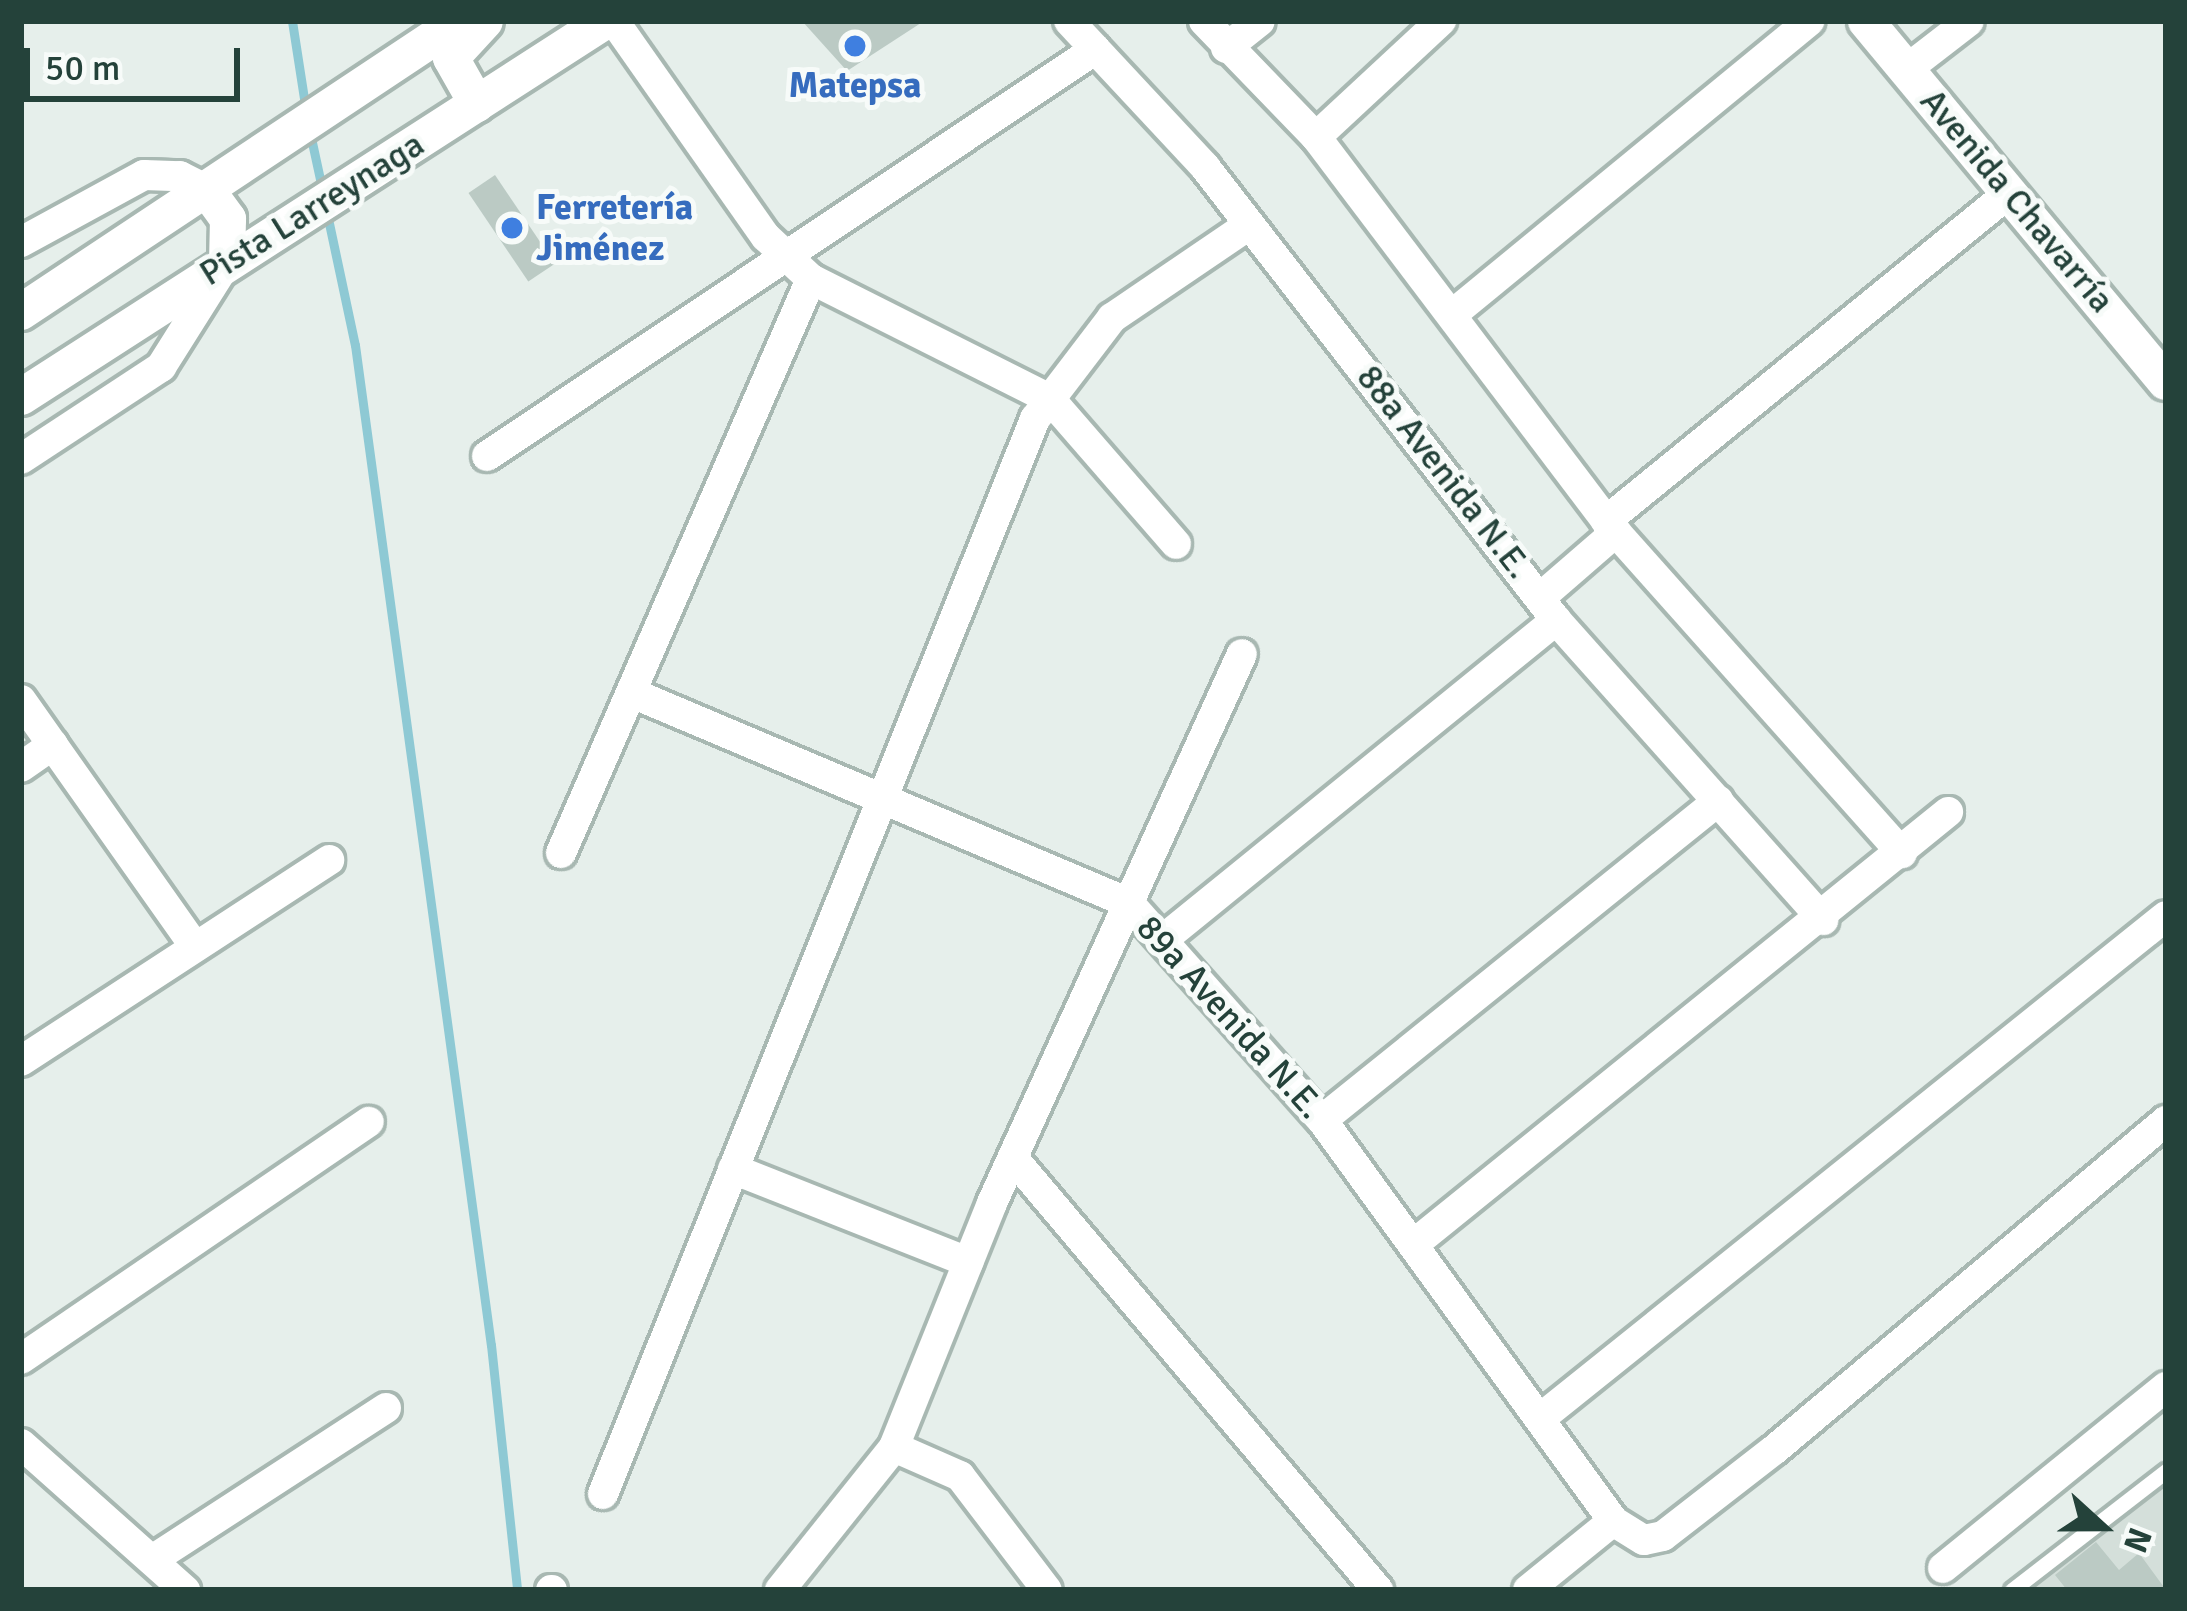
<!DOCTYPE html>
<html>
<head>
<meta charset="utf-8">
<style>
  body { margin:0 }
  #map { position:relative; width:2187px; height:1611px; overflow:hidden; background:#e6efeb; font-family:Signika,sans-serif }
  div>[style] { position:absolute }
  .built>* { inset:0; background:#d4dfda }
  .stream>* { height:9px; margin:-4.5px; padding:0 4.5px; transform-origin:4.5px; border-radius:4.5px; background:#8ec9d4 }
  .building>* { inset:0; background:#bbcac4; transform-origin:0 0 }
  .roads { filter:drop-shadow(3px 0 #a8b8b2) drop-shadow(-3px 0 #a8b8b2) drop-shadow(0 3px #a8b8b2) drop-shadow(0 -3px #a8b8b2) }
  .service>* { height:15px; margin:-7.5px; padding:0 7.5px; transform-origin:7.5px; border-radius:7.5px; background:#fff }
  .minor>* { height:30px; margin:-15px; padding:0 15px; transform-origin:15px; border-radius:15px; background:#fff }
  .tertiary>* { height:36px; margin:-18px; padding:0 18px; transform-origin:18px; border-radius:18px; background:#fff }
  .secondary>* { height:36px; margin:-18px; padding:0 18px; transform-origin:18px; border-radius:18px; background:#fff }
  .dots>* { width:33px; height:33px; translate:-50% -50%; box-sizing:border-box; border:6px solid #f7fbf9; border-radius:50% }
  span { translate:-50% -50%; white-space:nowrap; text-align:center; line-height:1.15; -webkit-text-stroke:10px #f7fbf9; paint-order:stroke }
  .shop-label { font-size:36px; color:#366cbe; font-weight:700 }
  .left { translate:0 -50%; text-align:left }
  .street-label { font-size:36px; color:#24423a }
  .frame { position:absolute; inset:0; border:24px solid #24423a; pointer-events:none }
  .north { position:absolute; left:2043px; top:1467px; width:120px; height:120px; -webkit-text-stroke:9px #f7fbf9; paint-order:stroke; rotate:111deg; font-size:33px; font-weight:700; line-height:48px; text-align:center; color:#24423a }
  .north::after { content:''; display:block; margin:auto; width:42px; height:54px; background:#24423a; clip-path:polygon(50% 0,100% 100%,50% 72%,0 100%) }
  .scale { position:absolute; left:24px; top:48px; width:216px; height:54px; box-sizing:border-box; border:6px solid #24423a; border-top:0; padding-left:15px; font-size:36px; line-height:42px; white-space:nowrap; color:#24423a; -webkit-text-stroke:9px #f7fbf9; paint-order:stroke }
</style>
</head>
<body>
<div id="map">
  <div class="built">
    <i style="clip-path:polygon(2166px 1464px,2166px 1590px,2008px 1590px)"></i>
  </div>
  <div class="stream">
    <i style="left:292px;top:21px;width:91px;rotate:81.2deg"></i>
    <i style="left:310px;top:133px;width:61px;rotate:77.8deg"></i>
    <i style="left:326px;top:209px;width:139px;rotate:78deg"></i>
    <i style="left:355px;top:345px;width:1009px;rotate:82.26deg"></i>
    <i style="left:491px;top:1345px;width:246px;rotate:83.9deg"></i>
  </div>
  <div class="building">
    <i style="clip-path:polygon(802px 21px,924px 21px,847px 71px)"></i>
    <i style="left:495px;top:175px;width:107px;height:32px;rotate:56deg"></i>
    <i style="clip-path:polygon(2096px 1542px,2119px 1570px,2139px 1553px,2166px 1590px,2067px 1590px,2055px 1575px)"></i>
  </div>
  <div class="roads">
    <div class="service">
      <i style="left:2012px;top:1590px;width:195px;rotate:-37.7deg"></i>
    </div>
    <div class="minor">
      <i style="left:614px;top:21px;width:264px;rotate:54.9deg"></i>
      <i style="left:766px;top:237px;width:62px;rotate:43deg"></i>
      <i style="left:811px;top:279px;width:267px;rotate:26.7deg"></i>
      <i style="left:1050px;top:399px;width:192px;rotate:49deg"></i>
      <i style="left:1069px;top:21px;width:200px;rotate:47deg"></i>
      <i style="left:1205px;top:167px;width:573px;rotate:52.23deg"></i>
      <i style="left:1556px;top:620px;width:402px;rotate:48.3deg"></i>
      <i style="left:1204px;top:21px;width:161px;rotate:46deg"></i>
      <i style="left:1316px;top:137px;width:481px;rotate:52.9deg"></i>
      <i style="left:1606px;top:521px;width:445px;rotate:48.3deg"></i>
      <i style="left:1226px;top:48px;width:43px;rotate:-38.5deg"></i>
      <i style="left:1907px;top:69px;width:78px;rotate:-37.7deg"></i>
      <i style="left:1316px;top:137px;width:171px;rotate:-42.9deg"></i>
      <i style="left:21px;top:242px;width:140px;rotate:-28.6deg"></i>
      <i style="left:144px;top:175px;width:36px;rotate:2deg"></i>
      <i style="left:180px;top:176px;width:30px;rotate:27deg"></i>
      <i style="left:1454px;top:313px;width:460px;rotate:-39.4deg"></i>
      <i style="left:487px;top:456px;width:732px;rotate:-33.76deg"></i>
      <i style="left:21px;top:459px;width:168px;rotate:-33.3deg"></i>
      <i style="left:161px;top:367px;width:124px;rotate:-57.8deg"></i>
      <i style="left:1606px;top:521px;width:520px;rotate:-39.14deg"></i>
      <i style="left:1542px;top:596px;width:98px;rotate:-40.9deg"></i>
      <i style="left:632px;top:693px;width:540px;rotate:22.91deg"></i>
      <i style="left:1129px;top:903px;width:290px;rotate:48.4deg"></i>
      <i style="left:1322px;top:1120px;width:495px;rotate:54deg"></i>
      <i style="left:1613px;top:1521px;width:36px;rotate:32deg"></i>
      <i style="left:1644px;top:1540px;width:19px;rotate:-12deg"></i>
      <i style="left:1663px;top:1536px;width:140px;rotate:-37.8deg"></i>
      <i style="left:1774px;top:1450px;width:512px;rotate:-40.01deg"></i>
      <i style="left:21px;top:700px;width:302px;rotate:54.8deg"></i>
      <i style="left:21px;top:767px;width:39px;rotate:-35deg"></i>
      <i style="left:561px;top:853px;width:626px;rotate:-66.46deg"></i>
      <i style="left:1166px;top:937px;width:503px;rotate:-39.1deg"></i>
      <i style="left:21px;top:1061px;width:368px;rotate:-33.1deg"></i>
      <i style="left:1322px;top:1120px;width:509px;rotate:-38.85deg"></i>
      <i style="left:1013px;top:1158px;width:566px;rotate:49.81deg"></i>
      <i style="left:733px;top:1169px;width:253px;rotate:21.6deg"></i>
      <i style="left:1414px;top:1244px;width:687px;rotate:-38.97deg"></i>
      <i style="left:21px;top:1359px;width:421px;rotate:-34.3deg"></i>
      <i style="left:1542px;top:1417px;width:800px;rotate:-38.76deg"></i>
      <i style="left:21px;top:1444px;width:220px;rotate:41.7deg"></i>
      <i style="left:894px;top:1447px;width:72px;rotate:23.7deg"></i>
      <i style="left:960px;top:1476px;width:143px;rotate:52.7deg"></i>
      <i style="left:603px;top:1494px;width:1159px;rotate:-68.11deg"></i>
      <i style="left:1035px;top:419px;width:127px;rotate:-52.7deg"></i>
      <i style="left:1112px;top:318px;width:166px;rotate:-34.2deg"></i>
      <i style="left:152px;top:1560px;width:279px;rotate:-33deg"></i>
      <i style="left:1943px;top:1568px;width:287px;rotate:-39.1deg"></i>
      <i style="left:551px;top:1590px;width:1px"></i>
      <i style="left:780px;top:1590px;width:183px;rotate:-51.4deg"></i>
      <i style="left:894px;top:1447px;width:263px;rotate:-68.1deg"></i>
      <i style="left:992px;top:1203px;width:603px;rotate:-65.52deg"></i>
      <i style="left:1528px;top:1590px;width:109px;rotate:-39.1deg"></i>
    </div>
    <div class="tertiary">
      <i style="left:1866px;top:21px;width:469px;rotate:50.3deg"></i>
    </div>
    <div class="secondary">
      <i style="left:477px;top:104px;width:53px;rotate:-119.5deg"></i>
      <i style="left:451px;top:58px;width:50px;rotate:-47.4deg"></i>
      <i style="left:207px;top:190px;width:36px;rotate:54deg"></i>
      <i style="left:228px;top:219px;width:43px;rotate:91.3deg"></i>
      <i style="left:21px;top:312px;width:526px;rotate:-33.6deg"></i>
      <i style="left:21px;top:397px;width:695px;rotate:-32.77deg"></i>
    </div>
  </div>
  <div class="dots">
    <i style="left:855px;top:46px;background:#3f7fe0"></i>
    <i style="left:512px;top:228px;background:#3f7fe0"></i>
  </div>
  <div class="shop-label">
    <span style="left:855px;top:86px">Matepsa</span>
    <span class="left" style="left:536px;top:228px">Ferretería<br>Jiménez</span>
  </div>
  <div class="street-label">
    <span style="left:2017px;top:201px;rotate:50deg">Avenida Chavarría</span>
    <span style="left:312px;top:209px;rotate:-32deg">Pista Larreynaga</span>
    <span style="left:1444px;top:472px;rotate:52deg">88a Avenida N.E.</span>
    <span style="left:1230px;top:1017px;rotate:48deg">89a Avenida N.E.</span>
  </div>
  <div class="frame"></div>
  <div class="north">N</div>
  <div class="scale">50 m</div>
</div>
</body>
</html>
